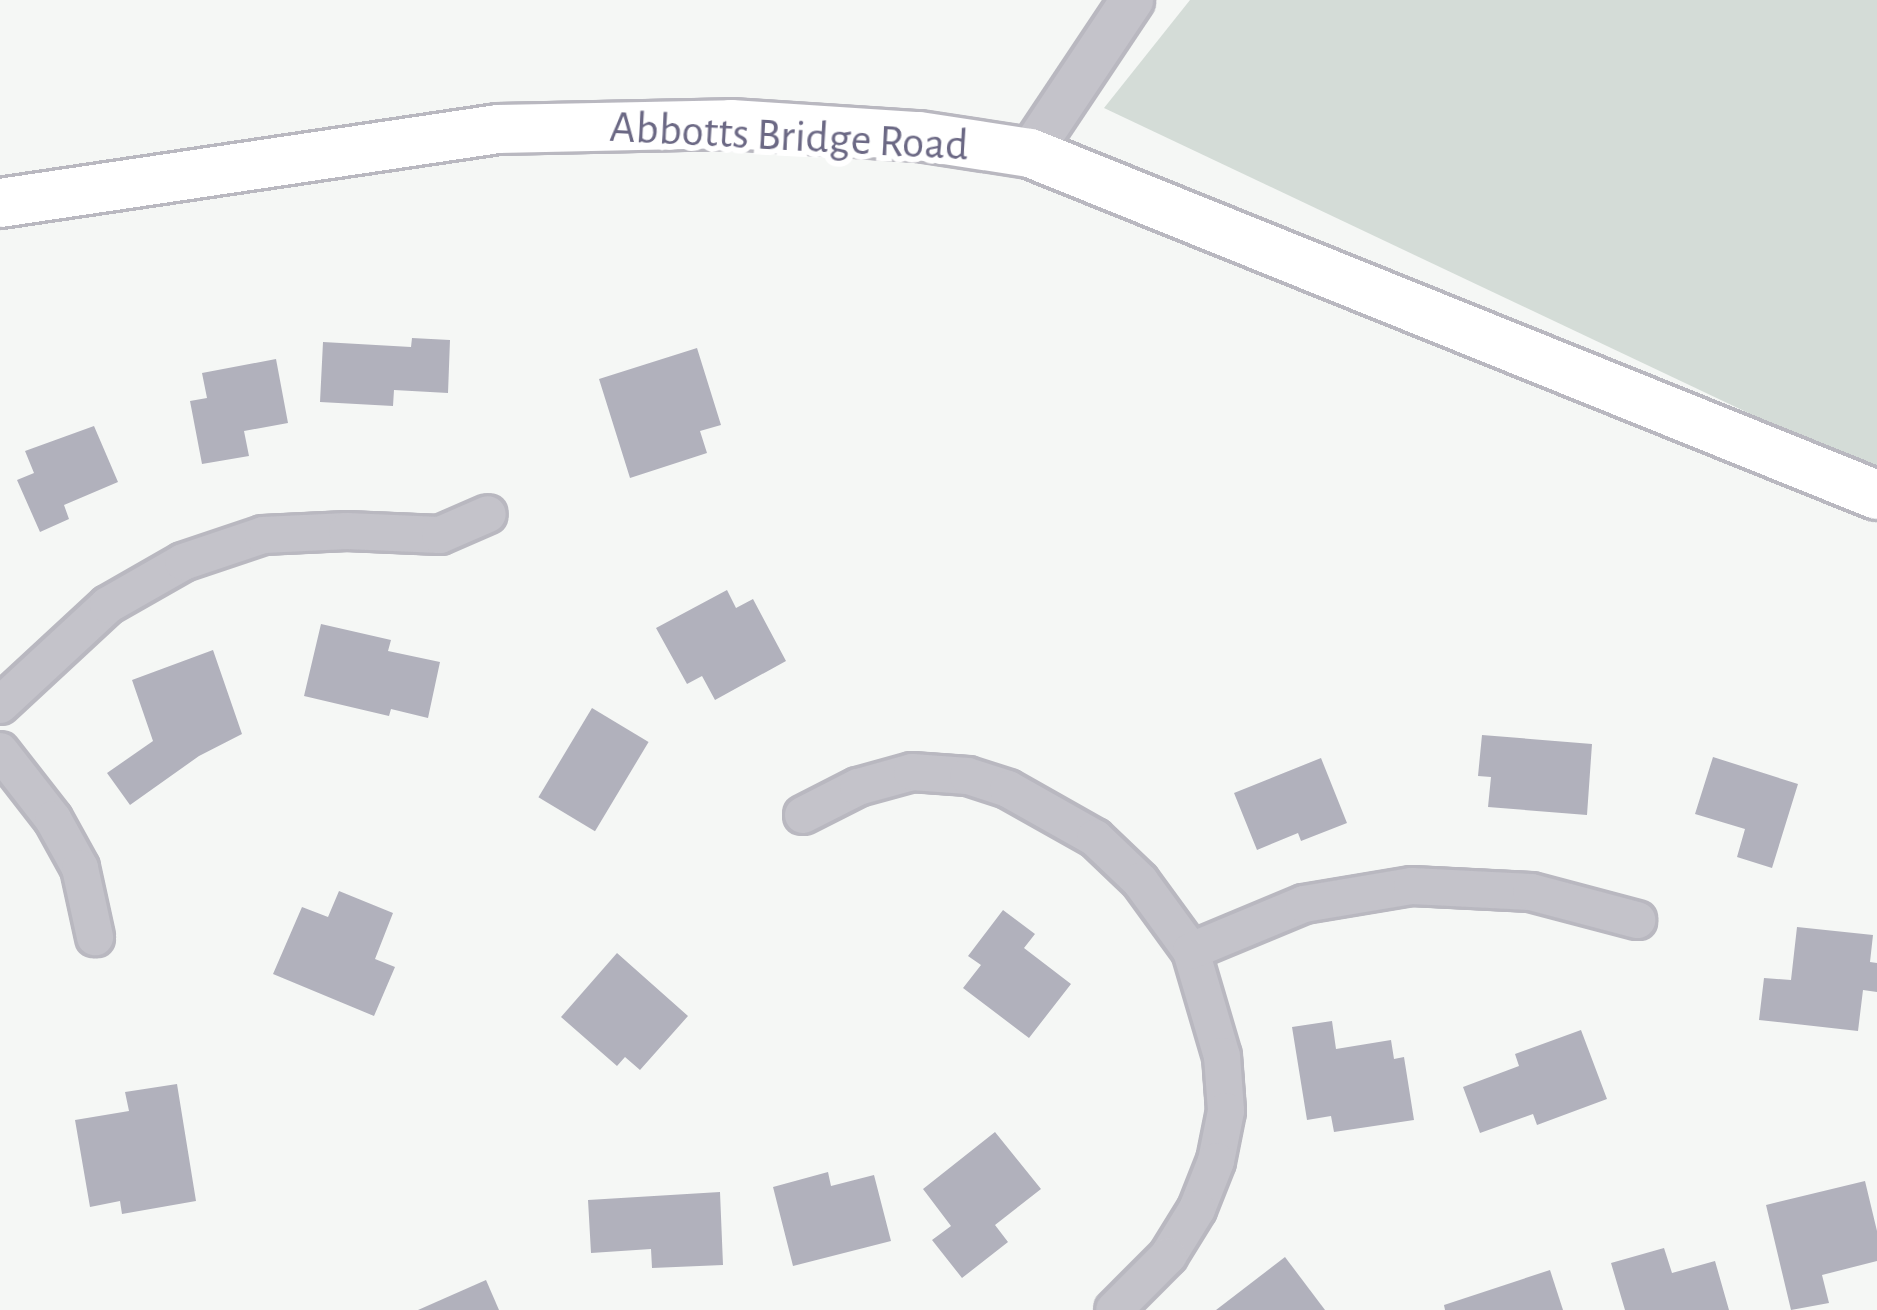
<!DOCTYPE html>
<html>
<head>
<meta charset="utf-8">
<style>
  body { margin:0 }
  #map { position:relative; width:1877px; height:1310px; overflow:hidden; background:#f5f7f5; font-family:"Alegreya Sans",sans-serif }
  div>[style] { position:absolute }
  .green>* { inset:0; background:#d4dcd7 }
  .building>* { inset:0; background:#b1b1bc; transform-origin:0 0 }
  .roads { filter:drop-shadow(3px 0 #b9b8c0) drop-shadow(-3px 0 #b9b8c0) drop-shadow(0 3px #b9b8c0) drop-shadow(0 -3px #b9b8c0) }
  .minor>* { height:36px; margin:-18px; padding:0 18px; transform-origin:18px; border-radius:18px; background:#c4c3ca }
  .tertiary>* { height:42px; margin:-21px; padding:0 21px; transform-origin:21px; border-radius:21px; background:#c4c3ca }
  .secondary>* { height:48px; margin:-24px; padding:0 24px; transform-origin:24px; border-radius:24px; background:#fff }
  span { translate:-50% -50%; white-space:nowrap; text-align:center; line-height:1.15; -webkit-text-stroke:12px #fff; paint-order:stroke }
  .street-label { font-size:45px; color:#6b6884 }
</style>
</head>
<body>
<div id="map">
  <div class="green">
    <i style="clip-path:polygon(1190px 0,1877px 0,1877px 474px,1104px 108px)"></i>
  </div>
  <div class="building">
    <i style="clip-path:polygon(412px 338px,450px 340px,448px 393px,394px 390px,393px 406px,320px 402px,323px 342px,411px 347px)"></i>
    <i style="clip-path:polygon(697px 348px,721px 425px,700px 431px,707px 453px,630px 478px,599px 379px)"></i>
    <i style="clip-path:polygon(276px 359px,288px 423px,244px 431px,249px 456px,202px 464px,190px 401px,207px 398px,202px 373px)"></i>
    <i style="clip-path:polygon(94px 426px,118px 482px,64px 505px,69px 519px,40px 532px,17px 480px,34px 473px,25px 451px)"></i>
    <i style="clip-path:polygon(727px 590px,736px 608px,753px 599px,786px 661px,715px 700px,702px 676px,687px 684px,656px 628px)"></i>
    <i style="clip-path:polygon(321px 624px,391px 640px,388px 651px,440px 662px,428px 718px,391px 709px,389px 716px,304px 696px)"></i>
    <i style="clip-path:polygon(213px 650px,242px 734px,199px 756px,130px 805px,107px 773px,153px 741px,132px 680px)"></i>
    <i style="left:592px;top:708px;width:66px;height:104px;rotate:31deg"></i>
    <i style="clip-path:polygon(1482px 735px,1592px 744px,1587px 815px,1488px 807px,1491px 777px,1478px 776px)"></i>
    <i style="clip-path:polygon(1713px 757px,1798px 784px,1772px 868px,1737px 857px,1745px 829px,1695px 814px)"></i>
    <i style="clip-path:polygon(1321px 758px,1347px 823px,1301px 841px,1298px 833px,1257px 850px,1234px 793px)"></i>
    <i style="clip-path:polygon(339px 891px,393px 913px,375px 959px,395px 967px,374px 1016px,273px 974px,302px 907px,328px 917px)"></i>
    <i style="clip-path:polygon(1003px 910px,1035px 934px,1024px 948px,1071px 984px,1029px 1038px,963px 988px,981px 965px,968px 956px)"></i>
    <i style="clip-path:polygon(1797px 927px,1873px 935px,1870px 962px,1877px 963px,1877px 992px,1863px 990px,1858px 1031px,1759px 1020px,1764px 978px,1791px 980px)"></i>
    <i style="clip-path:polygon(617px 953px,688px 1016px,640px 1070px,625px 1057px,617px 1066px,561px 1017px)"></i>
    <i style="clip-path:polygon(1332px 1021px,1336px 1049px,1391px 1040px,1394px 1059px,1404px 1057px,1414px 1120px,1334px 1132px,1331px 1116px,1307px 1120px,1292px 1027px)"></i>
    <i style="clip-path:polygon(1581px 1030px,1607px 1099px,1537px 1125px,1533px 1114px,1480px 1133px,1463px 1087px,1519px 1066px,1515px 1054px)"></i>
    <i style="clip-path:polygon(177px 1084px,196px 1201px,122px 1214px,120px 1201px,90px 1207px,75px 1120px,129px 1111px,125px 1092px)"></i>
    <i style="clip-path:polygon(995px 1132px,1041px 1189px,995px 1225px,1008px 1242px,962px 1278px,932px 1240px,951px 1226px,923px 1189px)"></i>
    <i style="clip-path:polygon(828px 1172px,831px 1186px,874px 1175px,891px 1241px,793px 1266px,773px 1187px)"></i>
    <i style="clip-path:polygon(1865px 1181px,1877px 1231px,1877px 1261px,1822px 1275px,1829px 1303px,1791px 1310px,1766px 1205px)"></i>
    <i style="clip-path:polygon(720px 1192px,723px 1265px,652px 1268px,651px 1249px,591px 1253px,588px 1200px)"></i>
    <i style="clip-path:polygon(1664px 1248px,1672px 1273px,1715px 1261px,1729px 1310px,1625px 1310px,1611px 1263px)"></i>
    <i style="clip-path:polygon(1285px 1257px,1325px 1310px,1216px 1310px)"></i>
    <i style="clip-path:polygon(1550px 1270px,1563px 1310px,1445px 1310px,1444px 1305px)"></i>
    <i style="clip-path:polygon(486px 1280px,499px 1310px,418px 1310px)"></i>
  </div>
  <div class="roads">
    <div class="minor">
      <i style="left:0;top:705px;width:147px;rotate:-42.8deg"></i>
      <i style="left:108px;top:605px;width:86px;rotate:-29.8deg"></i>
      <i style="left:183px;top:562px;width:84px;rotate:-18.6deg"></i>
      <i style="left:263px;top:535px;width:84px;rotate:-2.7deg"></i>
      <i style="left:347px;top:531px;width:93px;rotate:2.5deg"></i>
      <i style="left:440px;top:535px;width:52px;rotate:-23.6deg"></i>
      <i style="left:0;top:751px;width:86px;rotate:52.1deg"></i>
      <i style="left:53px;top:819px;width:56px;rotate:61.1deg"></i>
      <i style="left:80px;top:868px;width:71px;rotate:77.7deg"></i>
      <i style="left:803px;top:815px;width:62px;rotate:-27deg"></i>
      <i style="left:858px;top:787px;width:56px;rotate:-15.5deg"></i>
      <i style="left:912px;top:772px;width:56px;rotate:4.1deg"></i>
      <i style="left:968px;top:776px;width:42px;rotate:18deg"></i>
      <i style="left:1008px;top:789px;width:100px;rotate:29.4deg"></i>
      <i style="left:1095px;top:838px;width:62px;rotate:43.7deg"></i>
      <i style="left:1140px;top:881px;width:87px;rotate:53.9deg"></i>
      <i style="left:1191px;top:951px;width:109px;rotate:73.6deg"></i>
      <i style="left:1222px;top:1056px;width:55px;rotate:85.8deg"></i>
      <i style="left:1226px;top:1111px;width:51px;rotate:101.3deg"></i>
      <i style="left:1216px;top:1161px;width:52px;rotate:111.6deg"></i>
      <i style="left:1197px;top:1209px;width:55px;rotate:121.7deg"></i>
      <i style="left:1168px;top:1256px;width:76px;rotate:135deg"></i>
      <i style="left:1191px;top:951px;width:122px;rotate:-22.6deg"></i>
      <i style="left:1304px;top:904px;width:109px;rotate:-9.5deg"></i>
      <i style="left:1412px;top:886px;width:119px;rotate:2.9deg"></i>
      <i style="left:1531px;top:892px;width:110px;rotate:14.8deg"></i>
    </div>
    <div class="tertiary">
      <i style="left:1030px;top:153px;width:184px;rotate:-56.3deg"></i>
    </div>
    <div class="secondary">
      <i style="left:0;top:203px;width:503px;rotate:-8.45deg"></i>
      <i style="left:498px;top:129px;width:233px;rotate:-1.2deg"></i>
      <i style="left:731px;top:124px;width:188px;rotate:3.7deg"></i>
      <i style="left:919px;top:136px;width:112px;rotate:8.7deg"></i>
      <i style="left:1030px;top:153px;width:913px;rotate:21.99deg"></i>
    </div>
  </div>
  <div class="street-label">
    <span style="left:789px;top:137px;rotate:3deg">Abbotts Bridge Road</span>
  </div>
</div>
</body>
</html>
